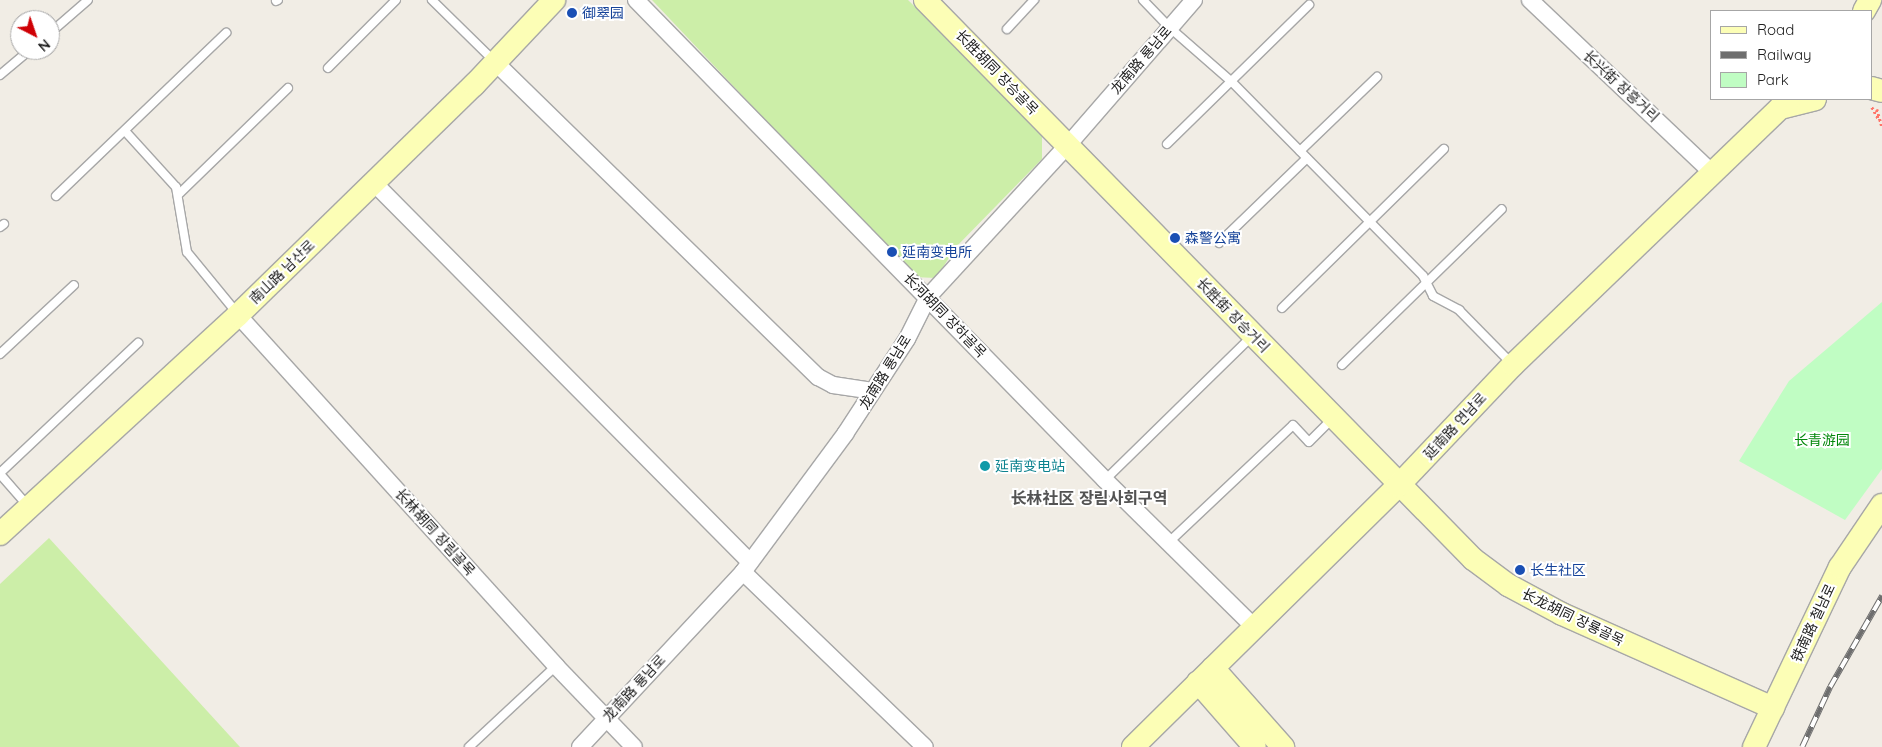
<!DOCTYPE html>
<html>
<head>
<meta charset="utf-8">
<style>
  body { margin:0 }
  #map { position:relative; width:1882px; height:747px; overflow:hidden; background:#f1ede5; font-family:Quicksand,"Noto Sans SC","Noto Sans KR",sans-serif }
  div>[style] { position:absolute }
  .grass>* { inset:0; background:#cceea8 }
  .park>* { inset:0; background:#c0fdc3 }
  .path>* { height:2.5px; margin-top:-1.25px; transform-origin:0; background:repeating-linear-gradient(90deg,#ff7468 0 2.5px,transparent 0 5px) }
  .roads { filter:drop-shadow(1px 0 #a7a7a7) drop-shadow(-1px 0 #a7a7a7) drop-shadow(0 1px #a7a7a7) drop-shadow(0 -1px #a7a7a7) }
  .lane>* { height:8px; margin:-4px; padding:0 4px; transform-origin:4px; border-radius:4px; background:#fff }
  .street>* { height:16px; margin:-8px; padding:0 8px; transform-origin:8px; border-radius:8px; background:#fff }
  .secondary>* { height:22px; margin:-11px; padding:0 11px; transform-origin:11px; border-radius:11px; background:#fcfeb6 }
  .rail>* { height:5.5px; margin-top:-2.75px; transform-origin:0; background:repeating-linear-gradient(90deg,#fff 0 11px,#6e6e6e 0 22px); box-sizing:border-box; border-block:1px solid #6e6e6e }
  .dots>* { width:14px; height:14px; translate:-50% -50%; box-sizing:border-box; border:2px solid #fff; border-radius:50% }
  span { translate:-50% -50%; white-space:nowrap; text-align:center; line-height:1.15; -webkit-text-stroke:4px #fff; paint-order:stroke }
  .transit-label { font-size:14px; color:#164399 }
  .left { translate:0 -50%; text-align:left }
  .street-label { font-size:14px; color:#202020 }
  .park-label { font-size:14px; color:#03880b }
  .culture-label { font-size:14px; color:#0d838f }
  .quarter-label { font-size:16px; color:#535353; font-weight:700 }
  .legend { position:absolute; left:1710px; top:10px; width:162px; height:90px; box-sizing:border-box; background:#fff; border:1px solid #a6a6a6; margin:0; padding:6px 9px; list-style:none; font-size:15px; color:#202020 }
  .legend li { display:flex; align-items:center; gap:10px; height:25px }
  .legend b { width:25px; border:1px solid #a6a6a6 }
  .north { position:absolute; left:10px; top:10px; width:50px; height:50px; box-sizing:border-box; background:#fff; border:1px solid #a6a6a6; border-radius:50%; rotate:139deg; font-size:14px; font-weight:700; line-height:20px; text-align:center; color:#202020 }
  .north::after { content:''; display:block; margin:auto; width:18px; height:22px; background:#cf0005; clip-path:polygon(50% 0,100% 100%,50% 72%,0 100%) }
</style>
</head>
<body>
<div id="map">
  <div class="grass">
    <i style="clip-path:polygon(652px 0,908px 0,1042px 131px,1042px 159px,956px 247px,936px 278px,914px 277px)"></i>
    <i style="clip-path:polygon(49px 538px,240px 747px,0 747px,0 584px)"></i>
  </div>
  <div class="park">
    <i style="clip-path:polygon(1882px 302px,1882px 469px,1845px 520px,1739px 461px,1789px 381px)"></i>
  </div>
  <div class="path">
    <i style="left:1872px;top:107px;width:13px;rotate:61deg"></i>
    <i style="left:1877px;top:109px;width:19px;rotate:74deg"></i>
  </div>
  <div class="roads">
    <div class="lane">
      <i style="left:432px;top:0;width:88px;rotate:44.5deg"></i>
      <i style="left:1143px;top:0;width:37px;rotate:46deg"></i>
      <i style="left:1169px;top:27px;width:82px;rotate:41.1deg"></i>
      <i style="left:1231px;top:81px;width:274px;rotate:45.4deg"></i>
      <i style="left:1423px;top:276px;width:22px;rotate:63deg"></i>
      <i style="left:1433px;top:296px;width:30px;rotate:28deg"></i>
      <i style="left:1459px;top:310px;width:74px;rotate:45.5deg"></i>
      <i style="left:276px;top:1px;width:2px;rotate:-27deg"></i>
      <i style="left:1007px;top:29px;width:40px;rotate:-47deg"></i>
      <i style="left:50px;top:33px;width:50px;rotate:-41deg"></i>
      <i style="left:328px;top:68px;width:96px;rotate:-45deg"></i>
      <i style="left:0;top:75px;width:39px;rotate:-40deg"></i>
      <i style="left:125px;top:131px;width:76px;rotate:47.7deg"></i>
      <i style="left:176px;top:187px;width:66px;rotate:80.4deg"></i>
      <i style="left:187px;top:252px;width:79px;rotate:50.7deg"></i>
      <i style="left:1167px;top:144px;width:199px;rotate:-44.4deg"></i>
      <i style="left:1300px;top:151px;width:107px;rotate:-43.9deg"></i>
      <i style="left:179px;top:194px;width:152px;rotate:-44.2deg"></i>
      <i style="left:56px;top:196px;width:236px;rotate:-43.8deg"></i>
      <i style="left:0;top:227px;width:5px;rotate:-37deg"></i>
      <i style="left:1219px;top:243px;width:122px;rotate:-44deg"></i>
      <i style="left:1282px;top:308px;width:227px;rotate:-44.5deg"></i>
      <i style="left:0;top:354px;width:101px;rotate:-43deg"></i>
      <i style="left:1342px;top:365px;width:223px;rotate:-44.3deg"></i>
      <i style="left:0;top:473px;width:190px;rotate:-43.3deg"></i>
      <i style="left:0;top:474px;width:41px;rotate:48.9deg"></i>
      <i style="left:1105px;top:480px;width:204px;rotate:-44.4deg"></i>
      <i style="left:1169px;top:542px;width:170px;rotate:-43.3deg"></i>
      <i style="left:1293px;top:425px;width:23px;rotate:47deg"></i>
      <i style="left:1309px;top:442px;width:34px;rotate:-45deg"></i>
      <i style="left:469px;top:747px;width:119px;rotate:-43deg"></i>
    </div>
    <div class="street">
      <i style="left:636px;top:0;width:671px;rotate:45.66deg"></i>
      <i style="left:1105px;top:480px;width:211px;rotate:44.6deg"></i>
      <i style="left:1530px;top:0;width:251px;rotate:43.5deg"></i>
      <i style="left:496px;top:63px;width:450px;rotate:44.3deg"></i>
      <i style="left:818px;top:377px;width:17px;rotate:28deg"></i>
      <i style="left:833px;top:385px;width:40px;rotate:8.5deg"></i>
      <i style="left:374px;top:183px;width:534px;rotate:45.23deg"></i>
      <i style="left:238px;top:315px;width:474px;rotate:47.8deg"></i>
      <i style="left:556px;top:666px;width:112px;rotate:46.1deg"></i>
      <i style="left:743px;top:572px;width:252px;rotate:43.9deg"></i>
      <i style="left:580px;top:747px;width:239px;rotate:-47deg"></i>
      <i style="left:743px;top:572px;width:172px;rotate:-53.5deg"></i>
      <i style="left:845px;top:434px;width:113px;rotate:-56.9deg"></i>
      <i style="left:907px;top:339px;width:47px;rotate:-63.4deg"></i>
      <i style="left:928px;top:297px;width:207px;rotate:-47.4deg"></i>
      <i style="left:1068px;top:145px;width:192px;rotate:-49deg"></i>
    </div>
    <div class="secondary">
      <i style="left:925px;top:0;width:783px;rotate:45.57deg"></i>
      <i style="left:1473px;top:559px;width:44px;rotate:36.6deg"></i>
      <i style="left:1508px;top:585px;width:61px;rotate:28.2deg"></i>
      <i style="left:1562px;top:614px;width:231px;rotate:24deg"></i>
      <i style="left:1864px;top:11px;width:13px;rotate:-61deg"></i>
      <i style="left:1871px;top:88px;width:11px;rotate:15deg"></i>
      <i style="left:1780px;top:108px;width:36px;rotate:-14deg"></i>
      <i style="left:0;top:534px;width:323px;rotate:-42.6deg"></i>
      <i style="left:238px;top:315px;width:330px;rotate:-44.3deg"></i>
      <i style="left:474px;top:85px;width:117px;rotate:-46.7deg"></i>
      <i style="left:1213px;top:668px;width:106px;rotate:48.5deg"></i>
      <i style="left:1198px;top:682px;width:86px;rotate:48.8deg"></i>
      <i style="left:1133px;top:747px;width:372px;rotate:-44.6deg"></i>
      <i style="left:1398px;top:486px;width:167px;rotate:-46.5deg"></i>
      <i style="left:1513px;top:365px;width:383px;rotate:-43.9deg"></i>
      <i style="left:1754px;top:747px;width:199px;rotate:-64.5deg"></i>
      <i style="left:1840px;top:567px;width:75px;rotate:-55.9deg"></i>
    </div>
  </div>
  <div class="rail">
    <i style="left:1802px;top:747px;width:66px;rotate:-65deg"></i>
    <i style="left:1830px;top:687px;width:105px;rotate:-60.3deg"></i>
  </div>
  <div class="dots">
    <i style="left:572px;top:13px;background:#1a4fb4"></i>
    <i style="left:1175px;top:238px;background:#1a4fb4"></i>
    <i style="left:892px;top:252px;background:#1a4fb4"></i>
    <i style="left:985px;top:466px;background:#0f9aa8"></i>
    <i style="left:1520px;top:570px;background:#1a4fb4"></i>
  </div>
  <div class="transit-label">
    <span class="left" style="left:582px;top:13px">御翠园</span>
    <span class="left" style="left:1185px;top:238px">森警公寓</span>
    <span class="left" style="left:902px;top:252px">延南变电所</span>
    <span class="left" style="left:1530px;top:570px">长生社区</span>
  </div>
  <div class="street-label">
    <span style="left:1141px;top:60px;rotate:-49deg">龙南路 룡남로</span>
    <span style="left:997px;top:72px;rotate:46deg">长胜胡同 장승골목</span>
    <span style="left:1621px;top:86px;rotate:43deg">长兴街 장흥거리</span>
    <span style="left:282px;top:272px;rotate:-44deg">南山路 남산로</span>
    <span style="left:945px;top:315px;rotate:46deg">长河胡同 장하골목</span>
    <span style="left:1233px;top:315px;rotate:46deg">长胜街 장승거리</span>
    <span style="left:885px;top:372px;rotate:-58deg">龙南路 룡남로</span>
    <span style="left:1455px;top:426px;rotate:-47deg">延南路 연남로</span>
    <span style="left:435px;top:532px;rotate:48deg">长林胡同 장림골목</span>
    <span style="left:1573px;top:617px;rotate:26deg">长龙胡同 장룡골목</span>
    <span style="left:1813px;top:623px;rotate:-65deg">铁南路 철남로</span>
    <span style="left:634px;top:688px;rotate:-47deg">龙南路 룡남로</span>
  </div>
  <div class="park-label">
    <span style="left:1822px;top:440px">长青游园</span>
  </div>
  <div class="culture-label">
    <span class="left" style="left:995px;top:466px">延南变电站</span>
  </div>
  <div class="quarter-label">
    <span style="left:1089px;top:498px">长林社区 장림사회구역</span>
  </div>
  <ul class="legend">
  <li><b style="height:6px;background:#fcfeb6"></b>Road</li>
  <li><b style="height:6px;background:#6e6e6e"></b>Railway</li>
  <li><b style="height:14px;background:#c0fdc3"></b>Park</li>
  </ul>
  <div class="north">N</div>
</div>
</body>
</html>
